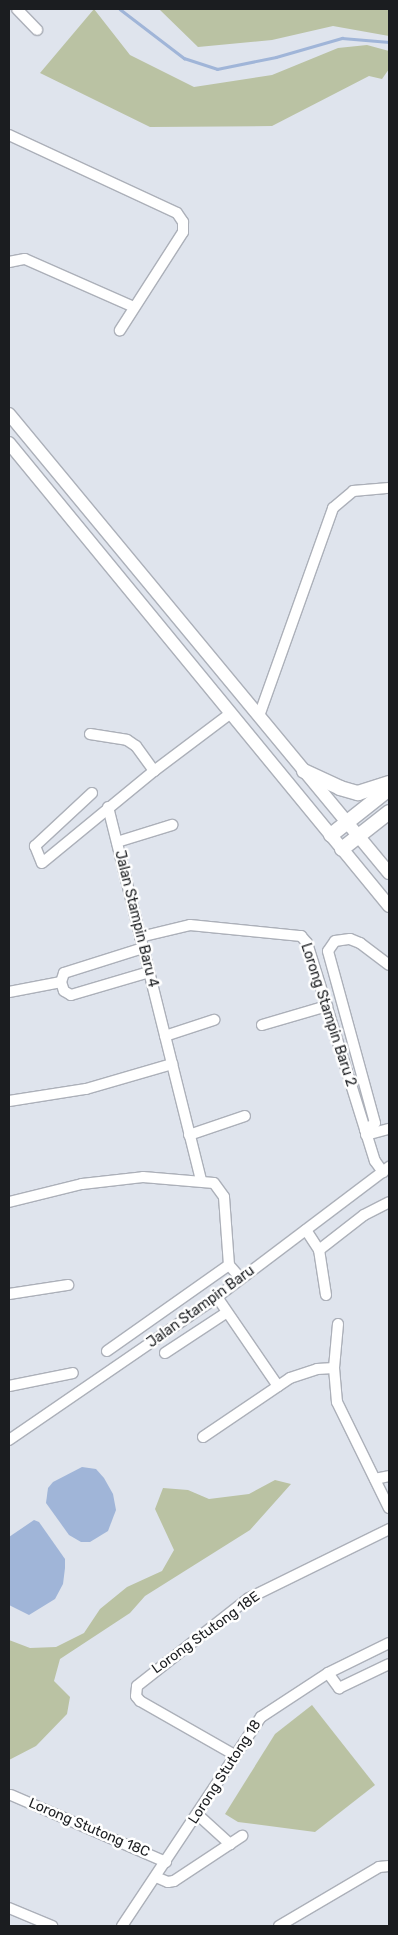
<!DOCTYPE html>
<html>
<head>
<meta charset="utf-8">
<style>
  body { margin:0 }
  #map { position:relative; width:398px; height:1935px; overflow:hidden; background:#dfe4ed; font-family:Rubik,sans-serif }
  div>[style] { position:absolute }
  .green>* { inset:0; background:#bac2a3 }
  .water>* { inset:0; background:#a0b5d8 }
  .stream>* { height:2.5px; margin:-1.25px; padding:0 1.25px; transform-origin:1.25px; border-radius:1.25px; background:#a0b5d8 }
  .roads { filter:drop-shadow(1px 0 #acb0b9) drop-shadow(-1px 0 #acb0b9) drop-shadow(0 1px #acb0b9) drop-shadow(0 -1px #acb0b9) }
  .minor>* { height:10px; margin:-5px; padding:0 5px; transform-origin:5px; border-radius:5px; background:#fff }
  .major>* { height:12px; margin:-6px; padding:0 6px; transform-origin:6px; border-radius:6px; background:#fff }
  .highway>* { height:14px; margin:-7px; padding:0 7px; transform-origin:7px; border-radius:7px; background:#fff }
  span { translate:-50% -50%; white-space:nowrap; text-align:center; line-height:1.15; -webkit-text-stroke:5px #fff; paint-order:stroke }
  .street-label { font-size:14px; color:#1b1d20 }
  .frame { position:absolute; inset:0; border:10px solid #1b1d20; pointer-events:none }
</style>
</head>
<body>
<div id="map">
  <div class="green">
    <i style="clip-path:polygon(94px 9px,130px 55px,194px 87px,272px 75px,338px 48px,367px 45px,389px 51px,389px 69px,382px 79px,369px 76px,272px 126px,150px 127px,40px 73px)"></i>
    <i style="clip-path:polygon(159px 9px,389px 9px,389px 36px,333px 26px,272px 40px,198px 47px)"></i>
    <i style="clip-path:polygon(275px 1480px,291px 1484px,250px 1530px,145px 1596px,130px 1613px,60px 1659px,54px 1681px,70px 1697px,67px 1714px,36px 1746px,9px 1760px,9px 1640px,30px 1648px,56px 1647px,84px 1633px,100px 1609px,127px 1587px,162px 1571px,174px 1550px,155px 1509px,163px 1488px,188px 1490px,209px 1499px,249px 1494px)"></i>
    <i style="clip-path:polygon(312px 1705px,375px 1785px,315px 1832px,238px 1822px,225px 1814px,275px 1734px)"></i>
  </div>
  <div class="water">
    <i style="clip-path:polygon(82px 1467px,96px 1469px,104px 1478px,113px 1494px,116px 1510px,108px 1531px,90px 1542px,81px 1542px,69px 1535px,46px 1503px,48px 1488px,53px 1482px)"></i>
    <i style="clip-path:polygon(34px 1520px,39px 1522px,65px 1559px,65px 1568px,63px 1584px,55px 1599px,29px 1615px,9px 1605px,9px 1537px)"></i>
  </div>
  <div class="stream">
    <i style="left:120px;top:9px;width:81px;rotate:37.4deg"></i>
    <i style="left:184px;top:58px;width:35px;rotate:18deg"></i>
    <i style="left:217px;top:69px;width:60px;rotate:-11.5deg"></i>
    <i style="left:276px;top:57px;width:69px;rotate:-16.1deg"></i>
    <i style="left:342px;top:38px;width:47px;rotate:4.9deg"></i>
  </div>
  <div class="roads">
    <div class="minor">
      <i style="left:17px;top:9px;width:29px;rotate:46deg"></i>
      <i style="left:9px;top:135px;width:185px;rotate:24.9deg"></i>
      <i style="left:177px;top:213px;width:11px;rotate:56deg"></i>
      <i style="left:183px;top:222px;width:10px;rotate:90deg"></i>
      <i style="left:183px;top:232px;width:117px;rotate:122.7deg"></i>
      <i style="left:9px;top:262px;width:16px;rotate:-11deg"></i>
      <i style="left:25px;top:259px;width:119px;rotate:23.8deg"></i>
      <i style="left:259px;top:716px;width:221px;rotate:-70.4deg"></i>
      <i style="left:333px;top:508px;width:26px;rotate:-40deg"></i>
      <i style="left:353px;top:491px;width:36px;rotate:-5deg"></i>
      <i style="left:90px;top:734px;width:37px;rotate:9deg"></i>
      <i style="left:127px;top:740px;width:11px;rotate:34deg"></i>
      <i style="left:136px;top:746px;width:31px;rotate:54deg"></i>
      <i style="left:92px;top:793px;width:78px;rotate:137.1deg"></i>
      <i style="left:35px;top:846px;width:18px;rotate:68deg"></i>
      <i style="left:42px;top:863px;width:145px;rotate:-39.4deg"></i>
      <i style="left:154px;top:771px;width:96px;rotate:-37deg"></i>
      <i style="left:108px;top:807px;width:385px;rotate:76deg"></i>
      <i style="left:117px;top:842px;width:58px;rotate:-17.2deg"></i>
      <i style="left:140px;top:937px;width:51px;rotate:-13.5deg"></i>
      <i style="left:190px;top:925px;width:112px;rotate:5.7deg"></i>
      <i style="left:301px;top:936px;width:9px;rotate:49deg"></i>
      <i style="left:307px;top:943px;width:228px;rotate:72.7deg"></i>
      <i style="left:375px;top:1161px;width:14px;rotate:54deg"></i>
      <i style="left:143px;top:948px;width:83px;rotate:162.4deg"></i>
      <i style="left:64px;top:973px;width:9px;rotate:108deg"></i>
      <i style="left:61px;top:982px;width:9px;rotate:72deg"></i>
      <i style="left:64px;top:991px;width:8px;rotate:30deg"></i>
      <i style="left:71px;top:995px;width:81px;rotate:-16.4deg"></i>
      <i style="left:9px;top:992px;width:53px;rotate:-10.9deg"></i>
      <i style="left:262px;top:1025px;width:68px;rotate:-16.3deg"></i>
      <i style="left:165px;top:1036px;width:52px;rotate:-18.1deg"></i>
      <i style="left:9px;top:1101px;width:78px;rotate:-8.9deg"></i>
      <i style="left:86px;top:1089px;width:90px;rotate:-16.2deg"></i>
      <i style="left:365px;top:1130px;width:12px;rotate:-35deg"></i>
      <i style="left:375px;top:1123px;width:178px;rotate:-105.3deg"></i>
      <i style="left:328px;top:951px;width:12px;rotate:-55deg"></i>
      <i style="left:335px;top:941px;width:15px;rotate:-8deg"></i>
      <i style="left:350px;top:939px;width:11px;rotate:22deg"></i>
      <i style="left:360px;top:943px;width:36px;rotate:37deg"></i>
      <i style="left:189px;top:1135px;width:59px;rotate:-18.7deg"></i>
      <i style="left:366px;top:1135px;width:24px;rotate:-15deg"></i>
      <i style="left:9px;top:1202px;width:75px;rotate:-13.9deg"></i>
      <i style="left:82px;top:1184px;width:61px;rotate:-6.5deg"></i>
      <i style="left:143px;top:1177px;width:71px;rotate:4.8deg"></i>
      <i style="left:214px;top:1183px;width:17px;rotate:54deg"></i>
      <i style="left:224px;top:1197px;width:68px;rotate:85.8deg"></i>
      <i style="left:229px;top:1265px;width:18px;rotate:49deg"></i>
      <i style="left:306px;top:1230px;width:24px;rotate:57deg"></i>
      <i style="left:9px;top:1294px;width:60px;rotate:-8.7deg"></i>
      <i style="left:326px;top:1295px;width:46px;rotate:-98.8deg"></i>
      <i style="left:319px;top:1250px;width:57px;rotate:-37.9deg"></i>
      <i style="left:364px;top:1215px;width:28px;rotate:-27deg"></i>
      <i style="left:217px;top:1297px;width:108px;rotate:55.6deg"></i>
      <i style="left:338px;top:1324px;width:44px;rotate:95.2deg"></i>
      <i style="left:334px;top:1368px;width:34px;rotate:85deg"></i>
      <i style="left:337px;top:1402px;width:118px;rotate:63.9deg"></i>
      <i style="left:107px;top:1351px;width:149px;rotate:-35.2deg"></i>
      <i style="left:165px;top:1353px;width:73px;rotate:-33.3deg"></i>
      <i style="left:9px;top:1386px;width:65px;rotate:-11.5deg"></i>
      <i style="left:203px;top:1437px;width:105px;rotate:-34.1deg"></i>
      <i style="left:290px;top:1378px;width:28px;rotate:-18deg"></i>
      <i style="left:317px;top:1369px;width:17px;rotate:-3deg"></i>
      <i style="left:9px;top:1440px;width:252px;rotate:-34.5deg"></i>
      <i style="left:217px;top:1297px;width:216px;rotate:-37.1deg"></i>
      <i style="left:375px;top:1479px;width:14px;rotate:-12deg"></i>
      <i style="left:328px;top:1673px;width:19px;rotate:54deg"></i>
      <i style="left:339px;top:1688px;width:55px;rotate:-25.6deg"></i>
      <i style="left:233px;top:1754px;width:107px;rotate:-150.3deg"></i>
      <i style="left:140px;top:1701px;width:6px;rotate:-129deg"></i>
      <i style="left:136px;top:1696px;width:10px;rotate:-84deg"></i>
      <i style="left:137px;top:1686px;width:142px;rotate:-38.2deg"></i>
      <i style="left:249px;top:1598px;width:156px;rotate:-26.2deg"></i>
      <i style="left:11px;top:1795px;width:169px;rotate:23.4deg"></i>
      <i style="left:197px;top:1814px;width:45px;rotate:42.3deg"></i>
      <i style="left:156px;top:1877px;width:13px;rotate:23deg"></i>
      <i style="left:168px;top:1882px;width:6px;rotate:-9deg"></i>
      <i style="left:174px;top:1881px;width:82px;rotate:-33.5deg"></i>
      <i style="left:9px;top:1908px;width:47px;rotate:22.7deg"></i>
      <i style="left:122px;top:1926px;width:251px;rotate:-56.4deg"></i>
      <i style="left:261px;top:1717px;width:80px;rotate:-33.3deg"></i>
      <i style="left:328px;top:1673px;width:68px;rotate:-26.2deg"></i>
      <i style="left:279px;top:1926px;width:116px;rotate:-30.5deg"></i>
      <i style="left:379px;top:1867px;width:10px;rotate:-6deg"></i>
    </div>
    <div class="major">
      <i style="left:9px;top:414px;width:596px;rotate:50.38deg"></i>
      <i style="left:9px;top:443px;width:599px;rotate:50.62deg"></i>
    </div>
    <div class="highway">
      <i style="left:304px;top:771px;width:40px;rotate:25deg"></i>
      <i style="left:340px;top:788px;width:19px;rotate:16deg"></i>
      <i style="left:358px;top:793px;width:33px;rotate:-18deg"></i>
      <i style="left:331px;top:835px;width:74px;rotate:-38.4deg"></i>
      <i style="left:342px;top:849px;width:60px;rotate:-38.2deg"></i>
    </div>
  </div>
  <div class="street-label">
    <span style="left:136px;top:919px;rotate:76deg">Jalan Stampin Baru 4</span>
    <span style="left:328px;top:1015px;rotate:72deg">Lorong Stampin Baru 2</span>
    <span style="left:201px;top:1307px;rotate:-36deg">Jalan Stampin Baru</span>
    <span style="left:206px;top:1633px;rotate:-36deg">Lorong Stutong 18E</span>
    <span style="left:225px;top:1772px;rotate:-57deg">Lorong Stutong 18</span>
    <span style="left:89px;top:1828px;rotate:23deg">Lorong Stutong 18C</span>
  </div>
  <div class="frame"></div>
</div>
</body>
</html>
